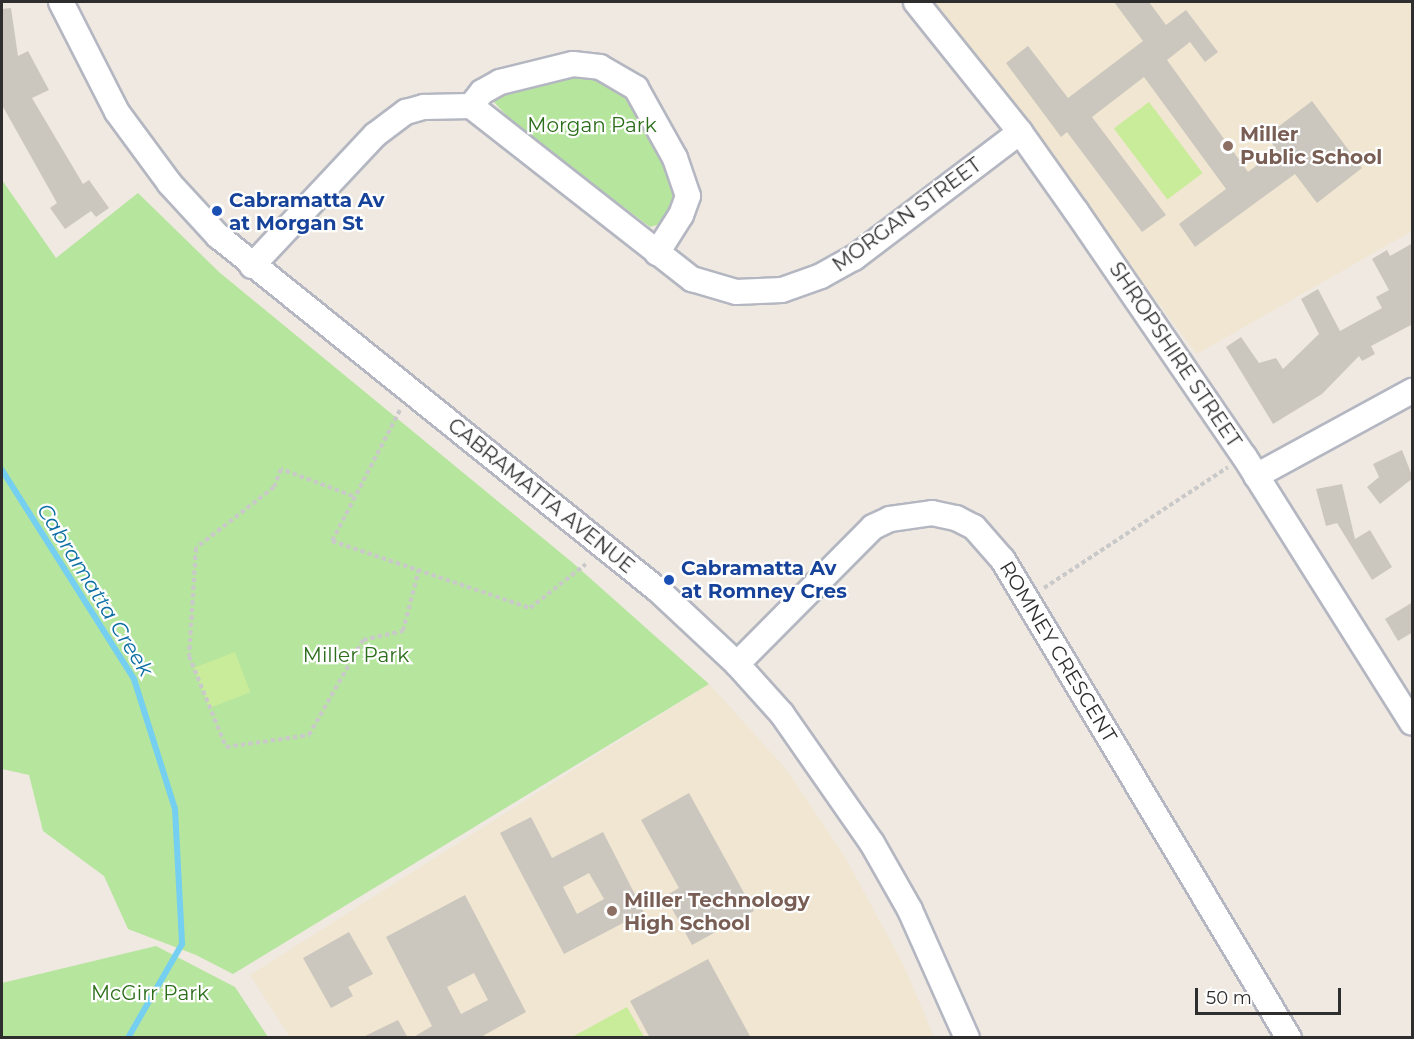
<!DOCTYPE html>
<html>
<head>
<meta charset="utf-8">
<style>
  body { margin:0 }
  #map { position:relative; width:1414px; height:1039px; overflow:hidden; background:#efe9e1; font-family:Montserrat,sans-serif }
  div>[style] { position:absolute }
  .education>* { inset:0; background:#f0e6d1 }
  .green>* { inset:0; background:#b6e59e }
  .pitch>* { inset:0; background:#c9ec9a; transform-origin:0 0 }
  .stream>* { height:6px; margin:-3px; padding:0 3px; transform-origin:3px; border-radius:3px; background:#75cff0 }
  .building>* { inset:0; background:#cbc7bf }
  .path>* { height:4px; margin-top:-2px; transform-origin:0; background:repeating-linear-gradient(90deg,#c9c9c9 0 4.5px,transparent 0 7.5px) }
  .roads { filter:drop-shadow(2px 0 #b4b7c1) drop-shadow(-2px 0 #b4b7c1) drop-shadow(0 2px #b4b7c1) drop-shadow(0 -2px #b4b7c1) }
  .minor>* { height:24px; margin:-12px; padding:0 12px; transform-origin:12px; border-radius:12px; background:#fff }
  .dots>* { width:16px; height:16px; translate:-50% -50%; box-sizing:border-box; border:3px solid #fff; border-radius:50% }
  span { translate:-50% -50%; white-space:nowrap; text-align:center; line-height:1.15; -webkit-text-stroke:4.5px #fff; paint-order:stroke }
  .park-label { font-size:20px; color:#2c6e1b }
  .education-label { font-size:20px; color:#785e54; font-weight:700 }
  .left { translate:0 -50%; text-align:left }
  .transit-label { font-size:20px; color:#164399; font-weight:700 }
  .street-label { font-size:20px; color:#2e2e2e }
  .water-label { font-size:21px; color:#0d6fa3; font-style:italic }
  .frame { position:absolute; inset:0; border:3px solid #2e2e2e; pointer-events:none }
  .scale { position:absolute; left:1195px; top:988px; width:146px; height:27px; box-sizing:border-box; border:3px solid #2e2e2e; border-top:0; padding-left:8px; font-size:18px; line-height:21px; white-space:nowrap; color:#2e2e2e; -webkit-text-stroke:4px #fff; paint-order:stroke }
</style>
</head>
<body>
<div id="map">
  <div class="education">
    <i style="clip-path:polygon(931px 2px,1412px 2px,1412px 231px,1197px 354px)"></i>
    <i style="clip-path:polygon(709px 684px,786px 769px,845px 857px,904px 966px,934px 1037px,290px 1037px,250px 975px)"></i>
  </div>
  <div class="green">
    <i style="clip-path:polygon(578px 71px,597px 75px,636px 102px,680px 187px,667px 222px,650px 227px,516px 126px,494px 102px,502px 93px)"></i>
    <i style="clip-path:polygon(2px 180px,56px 258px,138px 193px,219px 272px,573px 563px,709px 684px,233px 974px,196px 955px,128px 929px,104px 876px,43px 831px,29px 775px,2px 769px)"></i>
    <i style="clip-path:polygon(156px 946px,235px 987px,268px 1037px,2px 1037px,2px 983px)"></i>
  </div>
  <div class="pitch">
    <i style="left:1149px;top:102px;width:89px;height:44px;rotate:53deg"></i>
    <i style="left:235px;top:652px;width:43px;height:44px;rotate:69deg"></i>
    <i style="clip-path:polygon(627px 1007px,644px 1037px,572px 1037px)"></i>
  </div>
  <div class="stream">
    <i style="left:2px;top:470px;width:247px;rotate:57.7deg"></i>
    <i style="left:134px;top:679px;width:136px;rotate:72.5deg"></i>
    <i style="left:175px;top:809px;width:135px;rotate:87deg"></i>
    <i style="left:182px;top:944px;width:108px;rotate:119.9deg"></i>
  </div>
  <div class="building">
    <i style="clip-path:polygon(1114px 2px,1149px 2px,1166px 25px,1186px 10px,1218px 52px,1205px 62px,1190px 42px,1167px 60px,1248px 172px,1277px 150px,1266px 136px,1312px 101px,1362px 168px,1317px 203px,1295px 174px,1195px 247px,1179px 224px,1226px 189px,1144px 77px,1092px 117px,1166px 215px,1142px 232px,1067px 132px,1061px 137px,1006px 63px,1028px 46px,1068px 98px,1143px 41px)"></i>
    <i style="clip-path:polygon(11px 8px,18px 56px,28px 51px,49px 90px,32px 98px,83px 184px,89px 180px,109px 208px,96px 217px,91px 211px,65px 229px,50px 208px,57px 203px,2px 105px,2px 9px)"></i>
    <i style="clip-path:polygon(1413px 243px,1413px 324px,1371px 346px,1375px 354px,1362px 361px,1359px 356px,1322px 394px,1273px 424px,1226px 347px,1241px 337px,1259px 363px,1276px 358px,1283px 369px,1319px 334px,1301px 299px,1318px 289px,1340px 331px,1382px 308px,1376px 297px,1389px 290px,1372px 259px,1387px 250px,1390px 256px)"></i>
    <i style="clip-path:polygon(1402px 450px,1413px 478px,1380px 504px,1367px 487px,1379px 477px,1373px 464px)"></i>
    <i style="clip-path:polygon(1342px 484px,1355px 539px,1370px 530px,1392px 567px,1372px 580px,1337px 523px,1326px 526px,1316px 489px)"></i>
    <i style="clip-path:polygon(1413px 602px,1413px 632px,1398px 641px,1385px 619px)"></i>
    <i style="clip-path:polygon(689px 793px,754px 911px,692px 945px,665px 896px,679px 888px,641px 820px)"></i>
    <i style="clip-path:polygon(evenodd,531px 817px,552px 858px,603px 832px,644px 912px,564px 954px,500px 833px,531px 817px,589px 873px,604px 899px,577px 914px,563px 887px,589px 873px)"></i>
    <i style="clip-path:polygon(evenodd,465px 895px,526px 1012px,479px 1038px,412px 1038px,432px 1026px,386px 937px,465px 895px,474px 973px,488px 1000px,461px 1014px,447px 987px,474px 973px)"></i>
    <i style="clip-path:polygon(349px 932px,373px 974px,348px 987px,353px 996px,331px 1008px,303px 958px)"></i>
    <i style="clip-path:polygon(708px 959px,751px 1038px,650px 1038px,630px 1001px)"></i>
    <i style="clip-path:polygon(398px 1020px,408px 1038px,361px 1038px)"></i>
  </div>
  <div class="path">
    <i style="left:400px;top:410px;width:148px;rotate:117.4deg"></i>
    <i style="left:332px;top:541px;width:209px;rotate:18.7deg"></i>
    <i style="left:530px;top:608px;width:71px;rotate:-38.2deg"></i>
    <i style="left:353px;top:496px;width:77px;rotate:-159.4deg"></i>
    <i style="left:281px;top:469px;width:19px;rotate:111deg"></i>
    <i style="left:274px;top:487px;width:99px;rotate:142deg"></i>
    <i style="left:196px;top:548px;width:108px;rotate:93.7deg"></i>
    <i style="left:189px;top:656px;width:98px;rotate:67.9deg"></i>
    <i style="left:226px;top:747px;width:84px;rotate:-8.2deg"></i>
    <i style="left:309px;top:735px;width:109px;rotate:-60.4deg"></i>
    <i style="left:363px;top:640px;width:41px;rotate:-12.7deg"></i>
    <i style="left:403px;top:631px;width:64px;rotate:-75.5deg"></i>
    <i style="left:1044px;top:588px;width:220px;rotate:-33.3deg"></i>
  </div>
  <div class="roads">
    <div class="minor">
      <i style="left:61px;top:2px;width:123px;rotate:63deg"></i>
      <i style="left:117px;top:112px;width:89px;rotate:53.6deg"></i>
      <i style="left:170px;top:184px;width:71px;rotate:47.3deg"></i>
      <i style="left:218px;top:236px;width:565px;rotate:38.82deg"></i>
      <i style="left:658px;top:590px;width:108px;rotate:43.1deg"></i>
      <i style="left:737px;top:664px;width:67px;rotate:48deg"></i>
      <i style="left:782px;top:714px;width:157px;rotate:55.1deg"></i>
      <i style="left:872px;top:843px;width:77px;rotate:60.4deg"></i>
      <i style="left:910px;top:910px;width:140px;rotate:66deg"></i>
      <i style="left:916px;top:2px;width:166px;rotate:51.3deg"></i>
      <i style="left:1020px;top:132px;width:97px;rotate:54.7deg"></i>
      <i style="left:1076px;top:211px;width:297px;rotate:55.6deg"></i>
      <i style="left:1244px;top:456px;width:315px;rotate:57.8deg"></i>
      <i style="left:471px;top:106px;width:18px;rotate:-52deg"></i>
      <i style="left:482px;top:92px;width:21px;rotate:-29deg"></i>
      <i style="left:500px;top:82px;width:75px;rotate:-13.9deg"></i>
      <i style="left:573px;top:64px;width:27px;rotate:6deg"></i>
      <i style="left:600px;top:67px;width:42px;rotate:30.3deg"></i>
      <i style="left:636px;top:88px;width:80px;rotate:60.9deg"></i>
      <i style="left:675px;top:158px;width:40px;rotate:71.1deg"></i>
      <i style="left:688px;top:196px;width:20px;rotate:110deg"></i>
      <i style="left:681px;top:215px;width:45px;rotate:122.3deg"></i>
      <i style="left:252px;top:266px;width:180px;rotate:-46.8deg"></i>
      <i style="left:375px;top:135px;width:39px;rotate:-37deg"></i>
      <i style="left:406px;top:112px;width:19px;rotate:-16deg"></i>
      <i style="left:424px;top:107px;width:47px;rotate:-1.2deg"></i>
      <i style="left:471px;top:106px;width:281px;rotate:38.1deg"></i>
      <i style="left:692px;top:279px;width:46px;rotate:16.5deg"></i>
      <i style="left:736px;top:292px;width:46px;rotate:-2.5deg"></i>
      <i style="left:782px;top:290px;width:41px;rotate:-19.7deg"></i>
      <i style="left:821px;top:276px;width:38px;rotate:-29deg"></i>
      <i style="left:854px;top:258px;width:208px;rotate:-37.2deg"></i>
      <i style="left:1256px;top:476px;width:178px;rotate:-28.6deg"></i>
      <i style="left:737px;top:664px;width:193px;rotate:-45.2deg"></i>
      <i style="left:873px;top:527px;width:19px;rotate:-25deg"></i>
      <i style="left:890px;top:519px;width:42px;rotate:-8.1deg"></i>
      <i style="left:932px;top:513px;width:25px;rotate:12deg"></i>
      <i style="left:956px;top:518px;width:20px;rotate:27deg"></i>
      <i style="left:974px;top:527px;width:44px;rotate:48.7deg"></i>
      <i style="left:1003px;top:560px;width:557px;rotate:59.11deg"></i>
    </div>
  </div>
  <div class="dots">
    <i style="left:1228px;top:146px;background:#8d6e63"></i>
    <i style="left:217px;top:211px;background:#1a4fb4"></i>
    <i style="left:669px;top:580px;background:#1a4fb4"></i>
    <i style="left:612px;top:911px;background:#8d6e63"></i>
  </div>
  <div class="park-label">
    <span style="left:592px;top:125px">Morgan Park</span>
    <span style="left:356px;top:655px">Miller Park</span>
    <span style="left:150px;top:993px">McGirr Park</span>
  </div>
  <div class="education-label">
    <span class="left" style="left:1240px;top:146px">Miller<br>Public School</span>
    <span class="left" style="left:624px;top:912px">Miller Technology<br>High School</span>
  </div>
  <div class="transit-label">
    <span class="left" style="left:229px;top:212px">Cabramatta Av<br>at Morgan St</span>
    <span class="left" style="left:681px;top:580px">Cabramatta Av<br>at Romney Cres</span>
  </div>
  <div class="street-label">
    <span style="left:907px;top:215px;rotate:-36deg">MORGAN STREET</span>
    <span style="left:1175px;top:355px;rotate:56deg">SHROPSHIRE STREET</span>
    <span style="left:541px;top:496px;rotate:39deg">CABRAMATTA AVENUE</span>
    <span style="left:1058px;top:652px;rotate:59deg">ROMNEY CRESCENT</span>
  </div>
  <div class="water-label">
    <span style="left:95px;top:590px;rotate:58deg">Cabramatta Creek</span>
  </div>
  <div class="frame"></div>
  <div class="scale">50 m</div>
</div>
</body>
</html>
